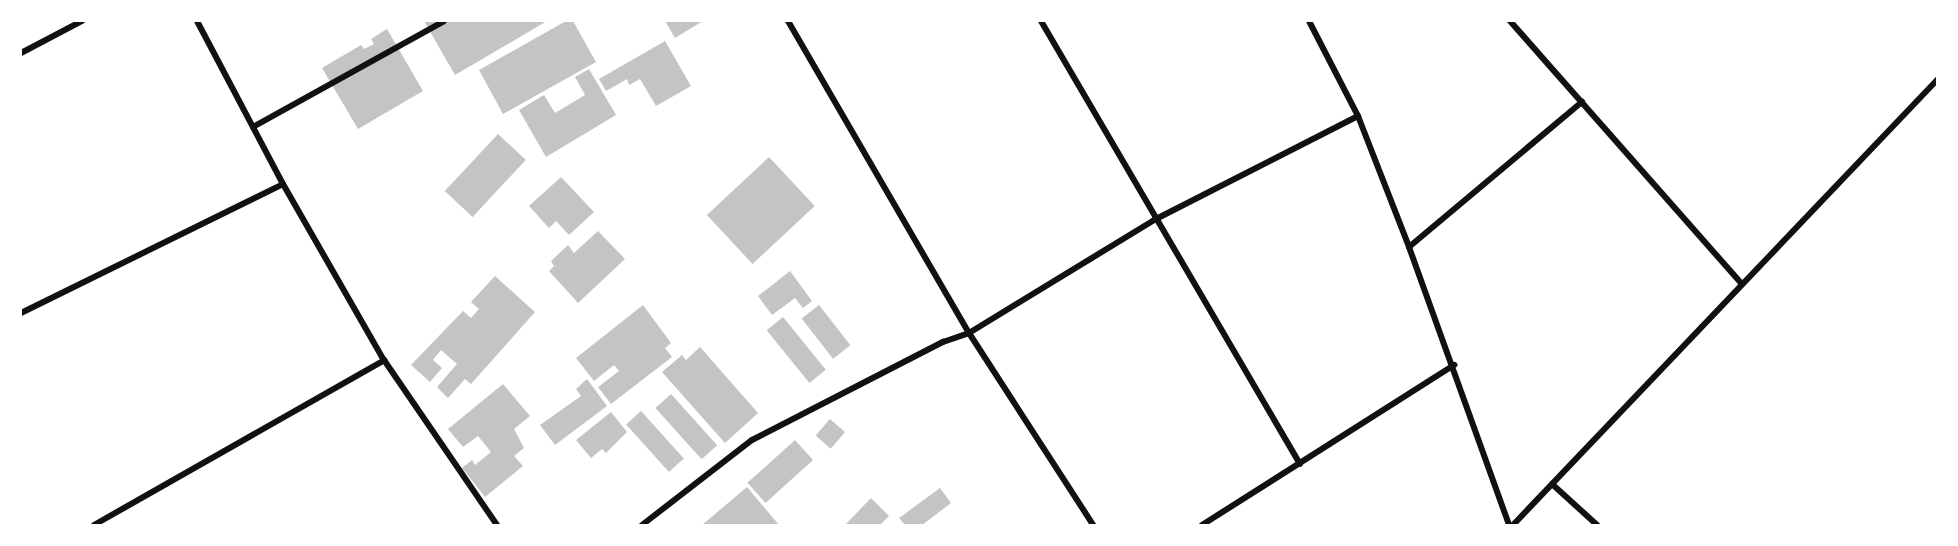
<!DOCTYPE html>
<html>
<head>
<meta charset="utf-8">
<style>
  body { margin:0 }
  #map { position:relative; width:1958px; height:546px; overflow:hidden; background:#fff; font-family:"PT Sans",sans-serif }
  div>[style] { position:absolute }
  .building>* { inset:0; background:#c4c4c4; transform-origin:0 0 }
  .minor>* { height:6px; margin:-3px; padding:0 3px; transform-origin:3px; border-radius:3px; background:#111 }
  span { translate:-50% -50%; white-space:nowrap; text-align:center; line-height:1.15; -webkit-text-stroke:5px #fff; paint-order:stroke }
  .frame { position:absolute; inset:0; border:22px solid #fff; pointer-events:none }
</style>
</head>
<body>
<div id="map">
  <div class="building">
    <i style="clip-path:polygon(424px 21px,547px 21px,455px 75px)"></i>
    <i style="clip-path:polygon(566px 21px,573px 21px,596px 62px,503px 114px,479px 70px)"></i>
    <i style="clip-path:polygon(665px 21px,703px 21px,675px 38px)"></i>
    <i style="clip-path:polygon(387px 29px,423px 91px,358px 129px,322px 68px,361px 45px,364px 49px,374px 44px,371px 39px)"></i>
    <i style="clip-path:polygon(665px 41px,691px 86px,656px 106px,640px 79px,629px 85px,627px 79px,606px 91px,599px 79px)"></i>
    <i style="clip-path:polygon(589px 69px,616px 115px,546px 157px,519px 110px,544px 95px,555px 113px,585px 95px,575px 77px)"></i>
    <i style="left:498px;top:134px;width:38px;height:78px;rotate:43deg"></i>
    <i style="left:769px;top:157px;width:67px;height:85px;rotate:47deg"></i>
    <i style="clip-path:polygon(561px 177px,594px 212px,569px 235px,556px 221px,549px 228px,529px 206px)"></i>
    <i style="clip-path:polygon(598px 231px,625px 259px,578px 303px,549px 271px,554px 266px,551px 261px,568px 245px,574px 253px)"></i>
    <i style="clip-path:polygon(790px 271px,812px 301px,803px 308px,795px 298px,772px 315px,758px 296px)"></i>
    <i style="clip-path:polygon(495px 276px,535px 312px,471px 384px,465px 379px,448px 398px,437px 387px,457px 364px,441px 350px,433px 360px,442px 368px,430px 382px,411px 365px,463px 311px,471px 318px,479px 309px,471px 302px)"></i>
    <i style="clip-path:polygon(643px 305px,671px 343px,665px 348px,672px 357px,611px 404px,598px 387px,619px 371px,614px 365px,594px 381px,576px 358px)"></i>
    <i style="left:819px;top:305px;width:51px;height:22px;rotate:52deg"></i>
    <i style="left:783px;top:317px;width:68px;height:21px;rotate:51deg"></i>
    <i style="clip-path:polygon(700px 347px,758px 413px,725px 443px,662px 372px,682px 355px,686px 360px)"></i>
    <i style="clip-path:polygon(587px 379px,607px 406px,555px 445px,540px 425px,581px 396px,576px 389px)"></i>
    <i style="clip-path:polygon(503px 384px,530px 416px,514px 429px,524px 448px,514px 456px,523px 466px,485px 497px,462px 468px,472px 460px,475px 465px,491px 452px,478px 436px,463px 447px,448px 429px)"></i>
    <i style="left:671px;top:394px;width:69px;height:21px;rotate:48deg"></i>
    <i style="left:641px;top:411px;width:64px;height:20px;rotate:48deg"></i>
    <i style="clip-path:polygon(611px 412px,627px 432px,606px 453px,602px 449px,591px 458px,576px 440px)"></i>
    <i style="left:830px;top:419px;width:20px;height:22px;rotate:41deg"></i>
    <i style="left:795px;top:440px;width:27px;height:64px;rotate:48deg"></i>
    <i style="clip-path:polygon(747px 487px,779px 525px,702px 525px)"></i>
    <i style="clip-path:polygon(940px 488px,951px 503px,922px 525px,905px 525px,899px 518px)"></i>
    <i style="clip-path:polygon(871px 498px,889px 516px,880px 525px,845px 525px)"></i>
  </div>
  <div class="minor">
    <i style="left:197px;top:21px;width:184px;rotate:62.2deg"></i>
    <i style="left:283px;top:184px;width:203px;rotate:60.2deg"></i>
    <i style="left:384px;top:360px;width:200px;rotate:55.6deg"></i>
    <i style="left:788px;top:21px;width:361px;rotate:59.9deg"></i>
    <i style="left:969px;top:333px;width:229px;rotate:57.1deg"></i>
    <i style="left:1041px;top:21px;width:513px;rotate:59.69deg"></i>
    <i style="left:1309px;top:21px;width:107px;rotate:62.7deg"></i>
    <i style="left:1358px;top:116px;width:141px;rotate:68.7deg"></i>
    <i style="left:1409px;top:247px;width:295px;rotate:70.2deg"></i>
    <i style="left:1510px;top:21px;width:351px;rotate:48.6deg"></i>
    <i style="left:21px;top:53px;width:69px;rotate:-27.7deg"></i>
    <i style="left:253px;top:127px;width:218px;rotate:-29deg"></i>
    <i style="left:1409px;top:247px;width:226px;rotate:-40deg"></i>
    <i style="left:21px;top:313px;width:292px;rotate:-26.2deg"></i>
    <i style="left:1552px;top:484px;width:61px;rotate:42.3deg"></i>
    <i style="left:94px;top:525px;width:334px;rotate:-29.6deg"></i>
    <i style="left:642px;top:525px;width:139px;rotate:-37.7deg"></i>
    <i style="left:752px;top:440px;width:215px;rotate:-27.2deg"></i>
    <i style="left:943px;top:342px;width:28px;rotate:-19deg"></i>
    <i style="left:969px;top:333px;width:217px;rotate:-31.4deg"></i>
    <i style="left:1154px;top:220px;width:229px;rotate:-27deg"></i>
    <i style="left:1202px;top:525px;width:299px;rotate:-32.4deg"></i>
    <i style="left:1513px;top:525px;width:615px;rotate:-46.38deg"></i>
  </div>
  <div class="frame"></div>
</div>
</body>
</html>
